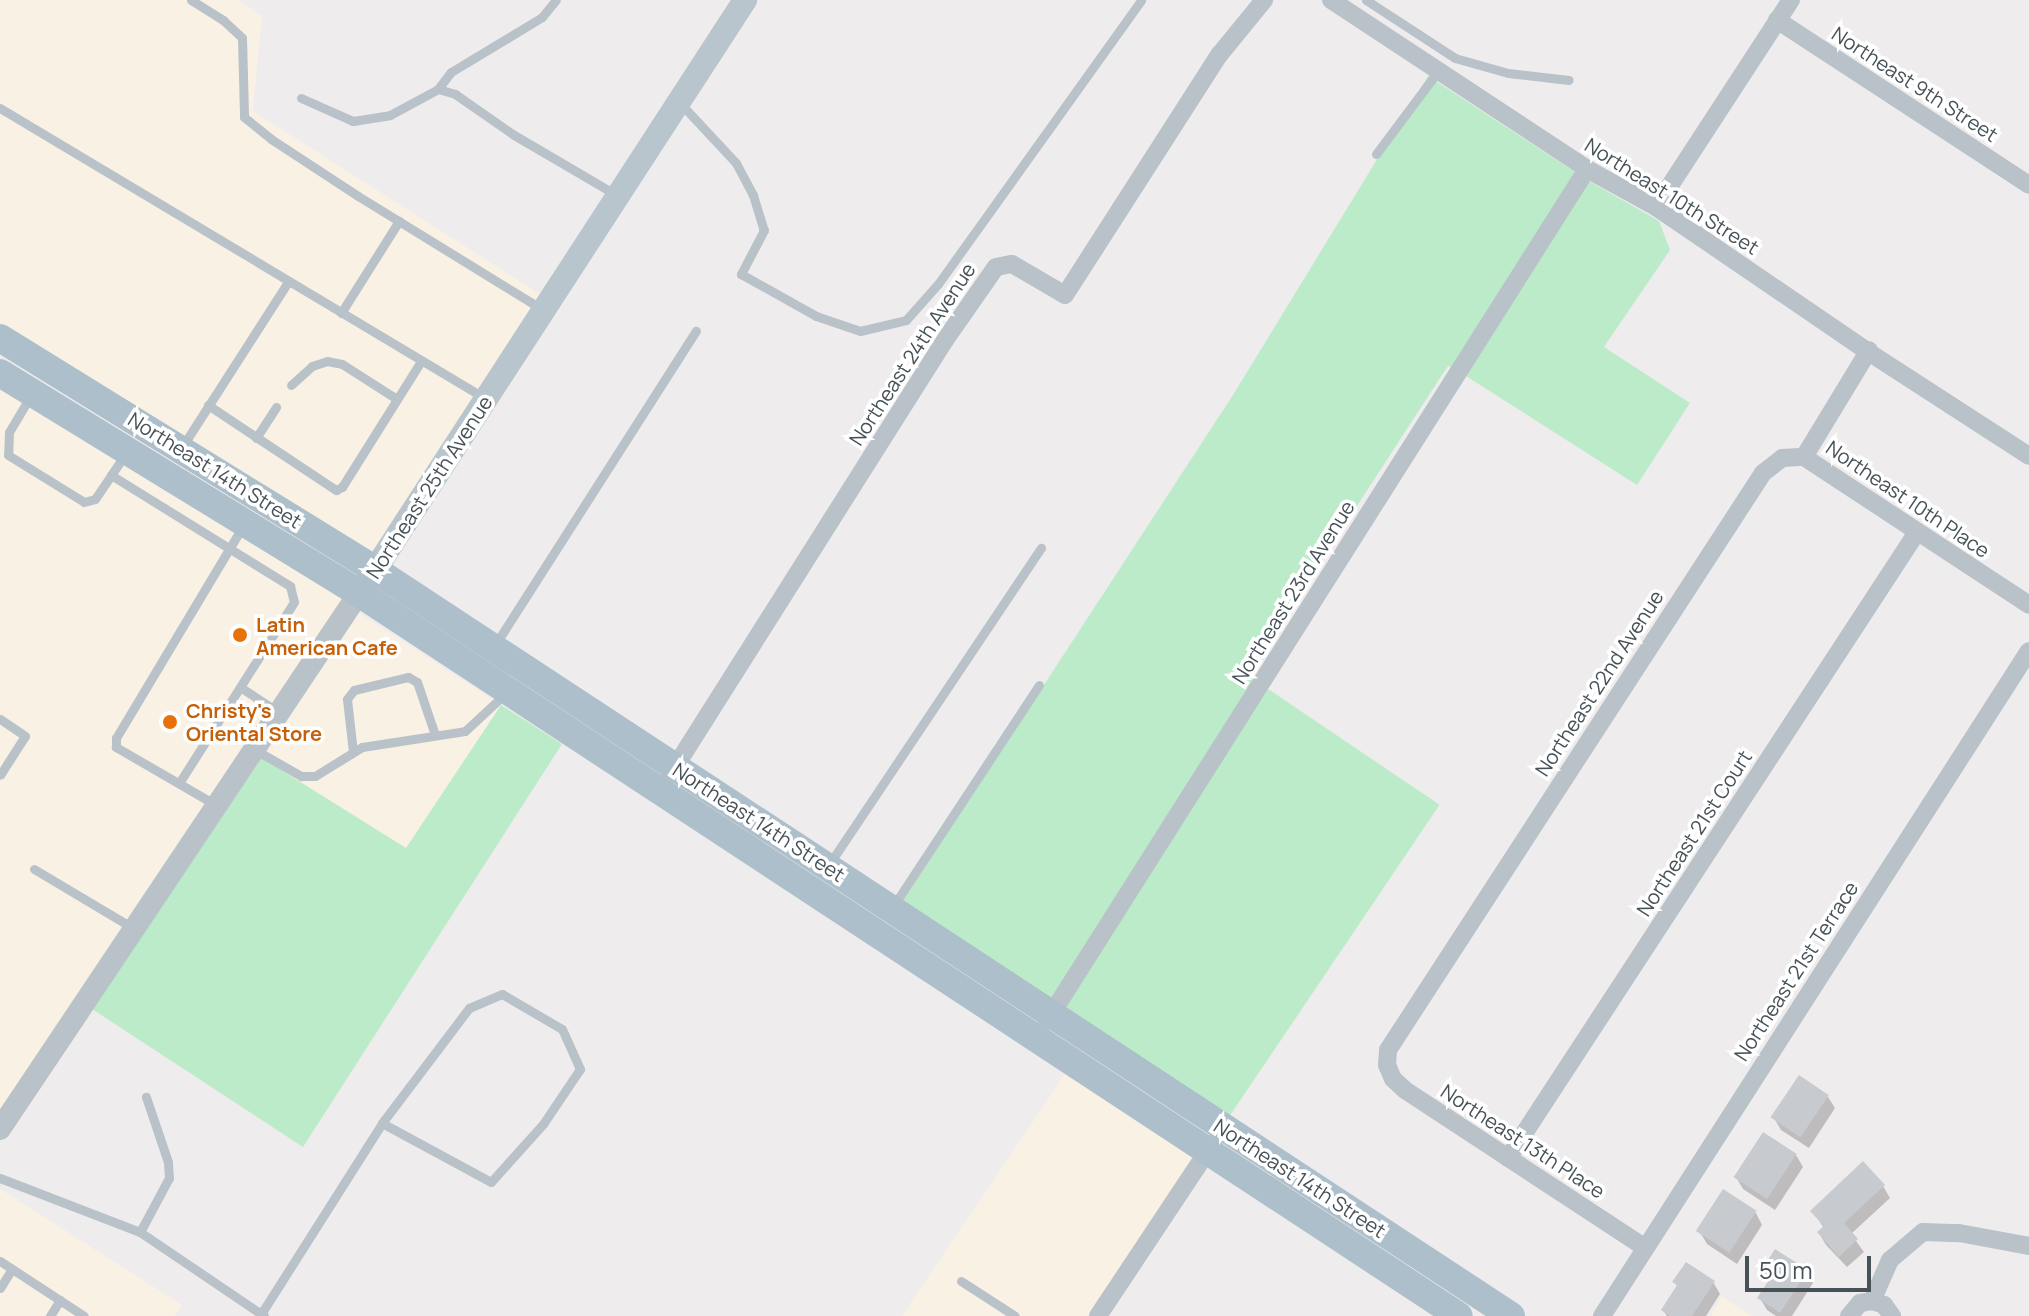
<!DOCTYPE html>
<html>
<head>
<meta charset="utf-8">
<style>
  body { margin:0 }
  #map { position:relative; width:2029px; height:1316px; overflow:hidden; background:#efeced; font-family:Manrope,sans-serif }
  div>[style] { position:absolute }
  .commercial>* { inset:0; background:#faf1e5; transform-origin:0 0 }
  .green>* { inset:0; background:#bcebc9; transform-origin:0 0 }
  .shadow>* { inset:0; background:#0003 }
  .building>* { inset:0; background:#c7cacf; transform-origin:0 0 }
  .service>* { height:9px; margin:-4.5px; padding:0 4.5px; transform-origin:4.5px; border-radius:4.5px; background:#b8c2c8 }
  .minor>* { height:18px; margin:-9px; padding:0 9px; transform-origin:9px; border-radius:9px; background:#b8c2c8 }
  .tertiary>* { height:22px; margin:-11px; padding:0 11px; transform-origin:11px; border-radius:11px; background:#b8c2c8 }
  .secondary>* { height:24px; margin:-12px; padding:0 12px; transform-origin:12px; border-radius:12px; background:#b9c5cd }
  .primary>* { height:28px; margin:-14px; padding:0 14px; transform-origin:14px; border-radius:14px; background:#adbfca }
  .dots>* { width:22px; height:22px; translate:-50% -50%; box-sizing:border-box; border:4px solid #fff; border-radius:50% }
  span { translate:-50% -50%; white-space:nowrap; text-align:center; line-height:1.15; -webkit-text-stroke:7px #fff; paint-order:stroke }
  .street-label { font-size:20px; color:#465258 }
  .food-label { font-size:20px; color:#c56008; font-weight:700 }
  .left { translate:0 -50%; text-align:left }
  .scale { position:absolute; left:1745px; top:1256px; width:126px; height:36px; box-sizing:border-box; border:4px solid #465258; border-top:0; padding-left:10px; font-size:24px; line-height:28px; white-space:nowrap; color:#465258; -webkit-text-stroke:6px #fff; paint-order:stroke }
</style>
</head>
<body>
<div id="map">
  <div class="commercial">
    <i style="clip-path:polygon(0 0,239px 0,262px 16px,253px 111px,543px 296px,373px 557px,0 327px)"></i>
    <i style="clip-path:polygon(0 388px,347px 597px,0 1117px)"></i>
    <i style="left:358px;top:612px;width:171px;height:175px;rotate:33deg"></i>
    <i style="clip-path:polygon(1067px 1071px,1195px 1155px,1088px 1316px,902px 1316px)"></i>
    <i style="clip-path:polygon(0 1189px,182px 1305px,175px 1316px,0 1316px)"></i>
    <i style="clip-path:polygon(1722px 1296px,1727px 1300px,1751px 1316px,1711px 1316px)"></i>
  </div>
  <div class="green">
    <i style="clip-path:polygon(1428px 76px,1575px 172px,1452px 367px,1448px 366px,1438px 381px,1248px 674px,1254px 679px,1050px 1002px,901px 904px,1233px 395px)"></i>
    <i style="clip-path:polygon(1589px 181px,1659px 221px,1670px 250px,1604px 347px,1690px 403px,1637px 485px,1466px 376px)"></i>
    <i style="left:1268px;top:689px;width:207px;height:381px;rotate:34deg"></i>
    <i style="clip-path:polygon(501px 705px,562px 744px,303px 1147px,92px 1009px,262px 758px,406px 848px)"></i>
  </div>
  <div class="shadow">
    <i style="clip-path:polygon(1828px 1097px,1835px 1108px,1809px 1148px,1781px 1130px,1774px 1118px)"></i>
    <i style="clip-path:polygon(1796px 1155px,1803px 1167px,1775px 1210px,1743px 1189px,1736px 1177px)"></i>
    <i style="clip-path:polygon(1883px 1186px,1890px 1198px,1851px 1234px,1864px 1252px,1847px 1267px,1826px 1245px,1819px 1233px,1824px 1228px,1812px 1211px)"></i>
    <i style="clip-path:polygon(1756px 1213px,1762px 1225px,1737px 1264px,1707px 1244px,1700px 1232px)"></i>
    <i style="clip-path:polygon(1764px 1271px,1807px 1271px,1813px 1283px,1792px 1316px,1776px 1316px,1767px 1310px,1760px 1298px,1770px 1282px)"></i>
    <i style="clip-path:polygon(1675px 1282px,1713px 1282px,1720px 1294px,1706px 1316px,1667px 1316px,1663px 1310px,1678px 1288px)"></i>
  </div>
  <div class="building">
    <i style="left:1799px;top:1075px;width:36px;height:51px;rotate:34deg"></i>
    <i style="left:1763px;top:1132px;width:40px;height:54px;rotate:33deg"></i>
    <i style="clip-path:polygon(1863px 1161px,1885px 1185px,1844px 1223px,1858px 1239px,1839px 1257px,1817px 1232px,1824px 1226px,1810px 1211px)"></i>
    <i style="left:1723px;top:1189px;width:40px;height:50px;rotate:33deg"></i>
    <i style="clip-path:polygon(1775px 1249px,1808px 1270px,1780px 1313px,1757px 1298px,1771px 1277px,1761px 1271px)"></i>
    <i style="clip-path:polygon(1686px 1262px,1715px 1281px,1692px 1316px,1670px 1316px,1661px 1310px,1677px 1285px,1672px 1282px)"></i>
  </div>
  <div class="service">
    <i style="left:191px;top:0;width:38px;rotate:32deg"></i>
    <i style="left:223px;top:20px;width:26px;rotate:43deg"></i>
    <i style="left:242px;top:38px;width:79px;rotate:88.5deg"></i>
    <i style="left:244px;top:117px;width:35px;rotate:39deg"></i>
    <i style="left:271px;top:139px;width:104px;rotate:33.2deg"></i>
    <i style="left:358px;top:196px;width:217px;rotate:31.6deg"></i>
    <i style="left:1366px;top:0;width:106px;rotate:33.1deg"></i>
    <i style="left:1455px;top:58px;width:55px;rotate:15.8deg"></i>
    <i style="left:1508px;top:73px;width:61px;rotate:6.5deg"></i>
    <i style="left:438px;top:89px;width:21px;rotate:-53deg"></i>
    <i style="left:451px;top:72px;width:106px;rotate:-31.1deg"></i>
    <i style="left:542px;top:17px;width:22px;rotate:-51deg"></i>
    <i style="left:301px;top:98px;width:57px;rotate:23.9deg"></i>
    <i style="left:353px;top:121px;width:37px;rotate:-9deg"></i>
    <i style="left:390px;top:115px;width:55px;rotate:-28.4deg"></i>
    <i style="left:438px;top:89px;width:18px;rotate:16deg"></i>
    <i style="left:455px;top:94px;width:72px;rotate:34.8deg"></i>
    <i style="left:514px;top:135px;width:117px;rotate:30.3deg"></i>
    <i style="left:681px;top:104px;width:81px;rotate:47deg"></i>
    <i style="left:736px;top:163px;width:36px;rotate:62deg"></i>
    <i style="left:753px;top:195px;width:37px;rotate:73deg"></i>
    <i style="left:764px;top:230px;width:50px;rotate:117.6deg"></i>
    <i style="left:741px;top:274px;width:86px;rotate:29.2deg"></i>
    <i style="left:816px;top:316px;width:46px;rotate:18.8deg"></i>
    <i style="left:860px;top:331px;width:47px;rotate:-13.4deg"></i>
    <i style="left:906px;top:320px;width:48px;rotate:-48.4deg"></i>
    <i style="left:938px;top:284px;width:349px;rotate:-54.4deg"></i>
    <i style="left:0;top:108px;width:563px;rotate:30.89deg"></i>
    <i style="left:1376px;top:154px;width:104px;rotate:-53.2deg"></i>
    <i style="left:341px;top:313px;width:109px;rotate:-57.8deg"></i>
    <i style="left:291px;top:385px;width:28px;rotate:-42deg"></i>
    <i style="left:312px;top:366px;width:16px;rotate:-18deg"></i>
    <i style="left:327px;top:361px;width:15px;rotate:11deg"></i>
    <i style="left:342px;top:364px;width:65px;rotate:32.5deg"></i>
    <i style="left:31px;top:395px;width:43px;rotate:120.7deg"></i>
    <i style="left:9px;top:432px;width:23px;rotate:92deg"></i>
    <i style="left:8px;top:455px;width:89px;rotate:31.7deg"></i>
    <i style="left:84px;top:502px;width:11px;rotate:-15deg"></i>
    <i style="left:95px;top:499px;width:29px;rotate:-56deg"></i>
    <i style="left:208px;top:405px;width:154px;rotate:33.6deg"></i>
    <i style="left:336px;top:490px;width:7px;rotate:-27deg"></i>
    <i style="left:342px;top:487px;width:149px;rotate:-57.9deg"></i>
    <i style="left:256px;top:438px;width:37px;rotate:-57deg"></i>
    <i style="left:182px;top:447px;width:196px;rotate:-57.3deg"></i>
    <i style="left:126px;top:453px;width:27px;rotate:124deg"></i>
    <i style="left:111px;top:475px;width:211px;rotate:31.8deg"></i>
    <i style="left:290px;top:586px;width:16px;rotate:76deg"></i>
    <i style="left:294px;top:602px;width:214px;rotate:122.4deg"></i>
    <i style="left:495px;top:645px;width:373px;rotate:-57.4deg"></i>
    <i style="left:240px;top:687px;width:45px;rotate:33.3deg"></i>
    <i style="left:0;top:719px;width:30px;rotate:34deg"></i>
    <i style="left:25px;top:736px;width:46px;rotate:122.7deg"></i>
    <i style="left:257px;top:751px;width:51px;rotate:29.6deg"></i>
    <i style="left:301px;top:776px;width:14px"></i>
    <i style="left:315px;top:776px;width:55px;rotate:-31.7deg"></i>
    <i style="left:362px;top:747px;width:104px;rotate:-8.8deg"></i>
    <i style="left:465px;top:731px;width:54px;rotate:-42.8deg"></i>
    <i style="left:353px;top:752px;width:53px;rotate:-96.5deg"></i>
    <i style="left:347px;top:699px;width:11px;rotate:-52deg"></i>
    <i style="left:354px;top:690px;width:56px;rotate:-13.5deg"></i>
    <i style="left:408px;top:677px;width:10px;rotate:29deg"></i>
    <i style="left:417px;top:682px;width:56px;rotate:71.2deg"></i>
    <i style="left:216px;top:805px;width:116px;rotate:-149.9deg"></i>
    <i style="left:116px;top:747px;width:9px;rotate:-90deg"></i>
    <i style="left:116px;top:738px;width:249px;rotate:-59.1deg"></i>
    <i style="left:828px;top:866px;width:383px;rotate:-56.2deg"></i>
    <i style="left:34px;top:869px;width:115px;rotate:30.8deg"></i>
    <i style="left:892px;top:908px;width:267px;rotate:-56.6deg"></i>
    <i style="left:502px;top:994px;width:69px;rotate:30.3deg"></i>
    <i style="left:562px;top:1029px;width:44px;rotate:65.8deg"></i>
    <i style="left:580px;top:1069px;width:66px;rotate:123.9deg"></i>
    <i style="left:543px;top:1124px;width:78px;rotate:131.9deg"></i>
    <i style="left:491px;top:1182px;width:124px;rotate:-151.6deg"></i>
    <i style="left:382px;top:1123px;width:144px;rotate:-52.9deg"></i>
    <i style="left:469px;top:1008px;width:36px;rotate:-23deg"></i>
    <i style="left:0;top:1178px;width:150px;rotate:21.1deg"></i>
    <i style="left:140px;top:1232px;width:150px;rotate:34.1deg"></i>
    <i style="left:140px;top:1232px;width:61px;rotate:-61.8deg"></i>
    <i style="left:169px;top:1178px;width:16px;rotate:-94deg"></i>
    <i style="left:168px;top:1162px;width:69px;rotate:-108.7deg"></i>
    <i style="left:0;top:1261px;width:100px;rotate:33.2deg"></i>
    <i style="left:961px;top:1281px;width:64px;rotate:32.9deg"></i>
    <i style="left:0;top:1288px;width:22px;rotate:-58deg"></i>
    <i style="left:261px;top:1314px;width:226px;rotate:-57.6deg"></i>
    <i style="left:50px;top:1316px;width:19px;rotate:-58deg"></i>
  </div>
  <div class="minor">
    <i style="left:1331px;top:0;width:307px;rotate:33.4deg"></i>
    <i style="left:1587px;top:169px;width:79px;rotate:28.8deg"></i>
    <i style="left:1656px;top:207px;width:259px;rotate:34.3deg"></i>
    <i style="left:1870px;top:353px;width:189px;rotate:32.9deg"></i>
    <i style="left:1777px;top:20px;width:301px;rotate:33.2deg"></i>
    <i style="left:1656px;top:207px;width:247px;rotate:-56.9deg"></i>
    <i style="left:1804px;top:457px;width:269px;rotate:33.3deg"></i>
    <i style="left:670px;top:775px;width:515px;rotate:-57.7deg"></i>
    <i style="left:945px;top:340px;width:89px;rotate:-55.1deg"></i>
    <i style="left:996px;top:267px;width:16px;rotate:-11deg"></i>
    <i style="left:1012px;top:264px;width:61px;rotate:30.3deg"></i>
    <i style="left:1065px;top:295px;width:287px;rotate:-57.3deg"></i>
    <i style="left:1220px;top:54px;width:70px;rotate:-50.8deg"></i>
    <i style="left:1047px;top:1021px;width:1009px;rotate:-57.63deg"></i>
    <i style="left:1508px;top:1158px;width:748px;rotate:-56.84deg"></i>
    <i style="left:1644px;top:1247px;width:286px;rotate:-146.7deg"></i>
    <i style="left:1405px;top:1090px;width:16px;rotate:-137deg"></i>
    <i style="left:1393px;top:1079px;width:15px;rotate:-113deg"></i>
    <i style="left:1387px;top:1065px;width:15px;rotate:-86deg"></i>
    <i style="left:1388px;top:1050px;width:688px;rotate:-56.98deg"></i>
    <i style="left:1763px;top:473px;width:24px;rotate:-38deg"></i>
    <i style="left:1782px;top:458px;width:22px;rotate:-3deg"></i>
    <i style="left:1804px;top:457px;width:125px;rotate:-58.7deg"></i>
    <i style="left:1872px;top:1301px;width:45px;rotate:-66.3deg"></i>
    <i style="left:1890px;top:1260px;width:43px;rotate:-40.3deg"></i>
    <i style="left:1923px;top:1232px;width:36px;rotate:2deg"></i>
    <i style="left:1959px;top:1233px;width:71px;rotate:10.5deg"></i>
    <i style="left:1098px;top:1316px;width:208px;rotate:-56.4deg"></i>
    <i style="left:1602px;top:1316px;width:790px;rotate:-57.3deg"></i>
    <i style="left:1849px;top:1316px;width:17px;rotate:-50deg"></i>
    <i style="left:1860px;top:1303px;width:12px;rotate:-9deg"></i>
    <i style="left:1872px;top:1301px;width:13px;rotate:18deg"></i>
    <i style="left:1884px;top:1305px;width:14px;rotate:54deg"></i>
  </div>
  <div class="tertiary">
    <i style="left:0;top:1129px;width:645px;rotate:-56.19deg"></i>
  </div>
  <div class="secondary">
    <i style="left:365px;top:585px;width:698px;rotate:-56.99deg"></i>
  </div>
  <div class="primary">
    <i style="left:0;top:338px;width:441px;rotate:31.7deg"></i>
    <i style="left:375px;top:570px;width:1359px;rotate:33.29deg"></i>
    <i style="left:0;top:373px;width:421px;rotate:31.5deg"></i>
    <i style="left:359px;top:593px;width:1316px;rotate:33.32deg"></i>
  </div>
  <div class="dots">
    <i style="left:240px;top:635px;background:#e8710a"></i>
    <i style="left:170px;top:722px;background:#e8710a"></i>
  </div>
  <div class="street-label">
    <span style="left:1915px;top:84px;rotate:33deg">Northeast 9th Street</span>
    <span style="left:1672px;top:196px;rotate:32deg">Northeast 10th Street</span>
    <span style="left:912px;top:354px;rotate:-57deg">Northeast 24th Avenue</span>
    <span style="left:215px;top:470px;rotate:32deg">Northeast 14th Street</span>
    <span style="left:429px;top:487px;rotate:-57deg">Northeast 25th Avenue</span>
    <span style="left:1908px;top:499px;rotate:34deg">Northeast 10th Place</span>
    <span style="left:1293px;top:592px;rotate:-58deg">Northeast 23rd Avenue</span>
    <span style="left:1599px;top:683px;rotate:-57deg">Northeast 22nd Avenue</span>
    <span style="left:759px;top:822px;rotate:33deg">Northeast 14th Street</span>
    <span style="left:1694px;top:833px;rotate:-57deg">Northeast 21st Court</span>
    <span style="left:1796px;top:971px;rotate:-57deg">Northeast 21st Terrace</span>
    <span style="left:1523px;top:1141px;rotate:33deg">Northeast 13th Place</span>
    <span style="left:1300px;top:1178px;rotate:33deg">Northeast 14th Street</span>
  </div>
  <div class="food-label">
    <span class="left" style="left:256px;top:636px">Latin<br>American Cafe</span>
    <span class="left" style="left:186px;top:722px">Christy's<br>Oriental Store</span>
  </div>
  <div class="scale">50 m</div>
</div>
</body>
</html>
